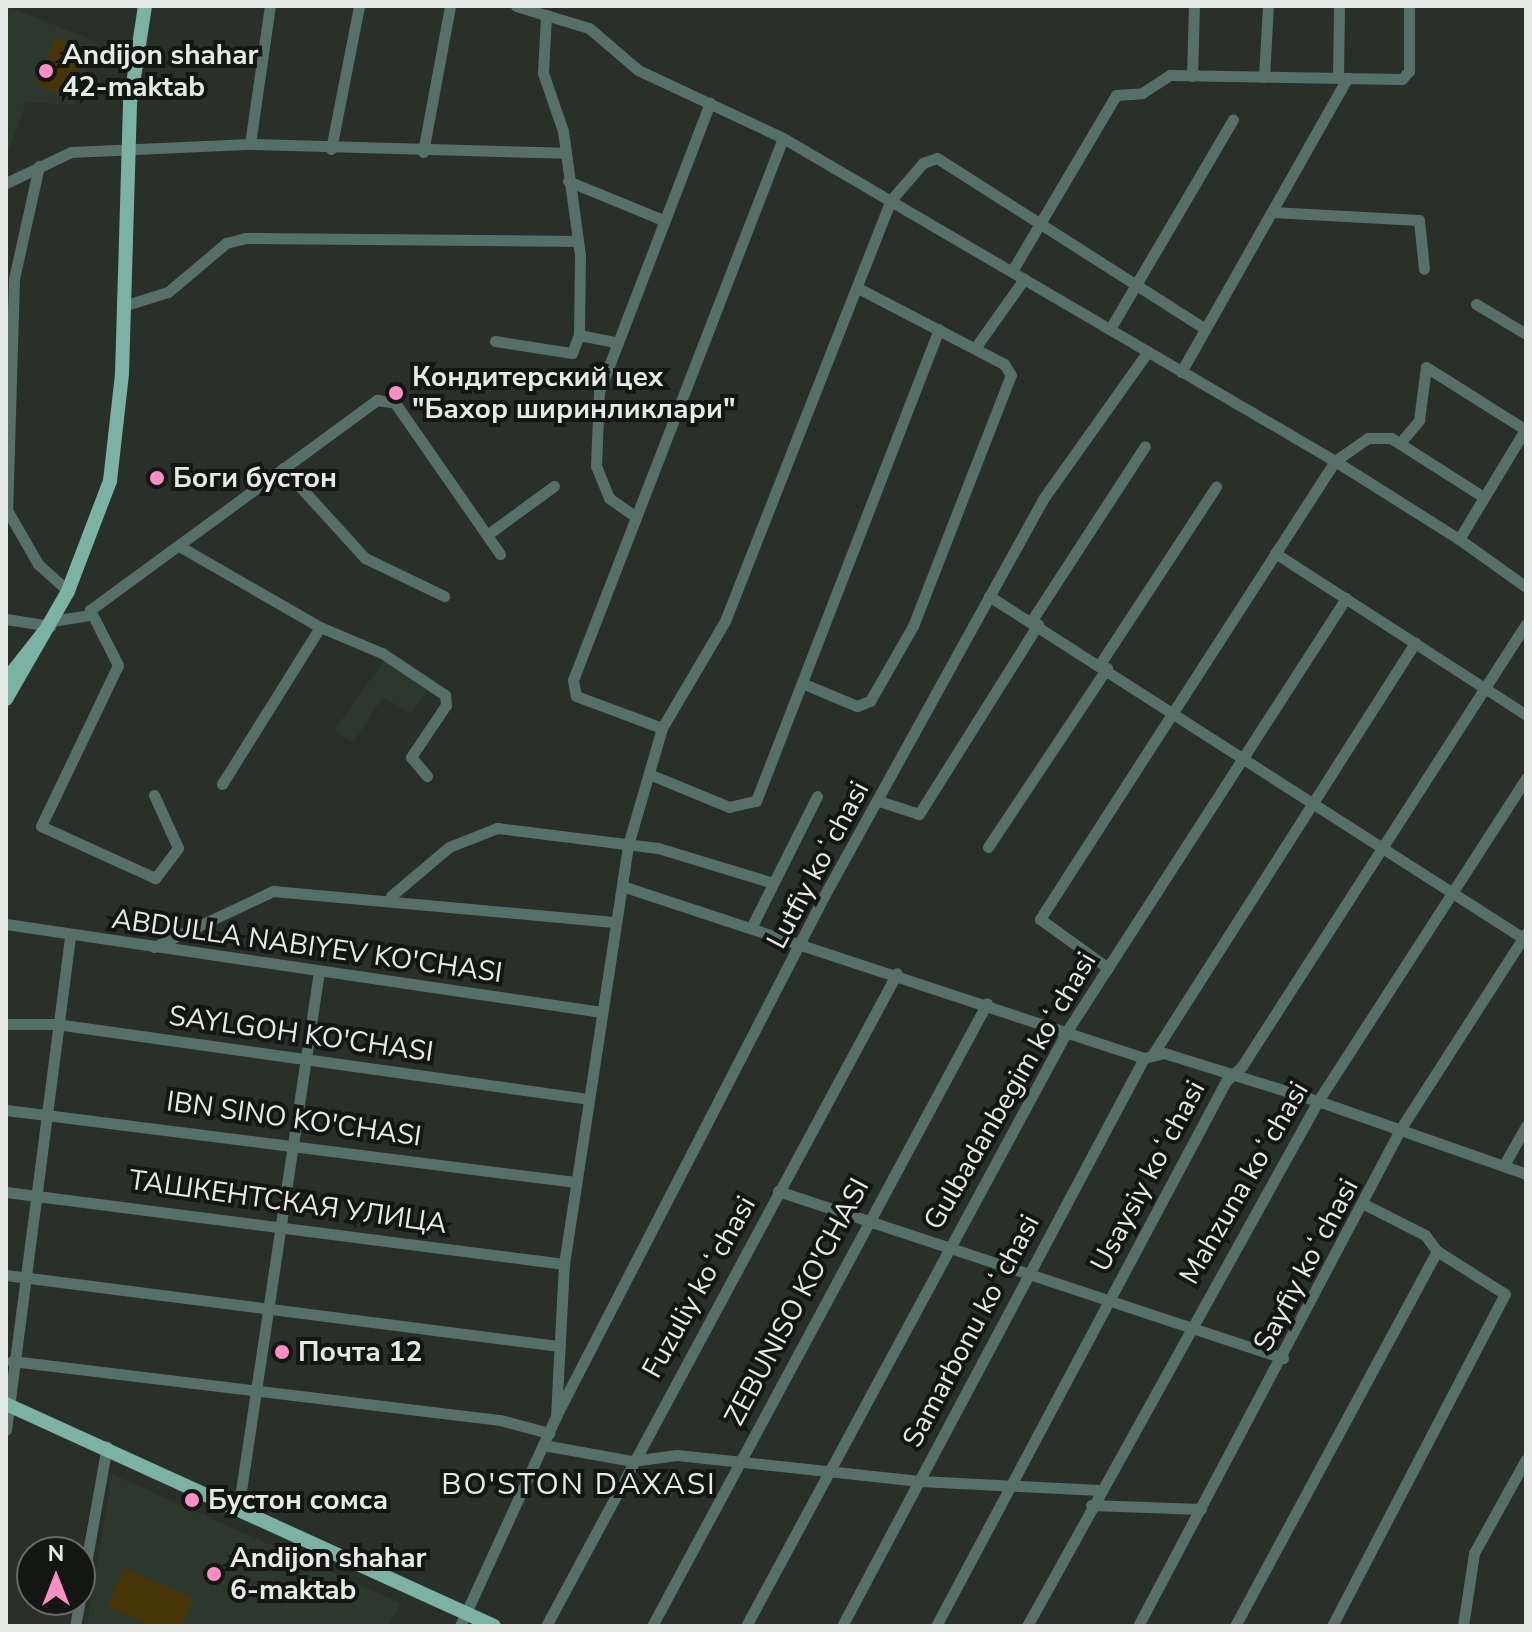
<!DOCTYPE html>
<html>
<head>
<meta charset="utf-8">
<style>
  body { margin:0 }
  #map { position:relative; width:1532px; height:1632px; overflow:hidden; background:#292f29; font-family:"Nunito Sans",sans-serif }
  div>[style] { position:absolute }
  .built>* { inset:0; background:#2d382d }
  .green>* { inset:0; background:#483507; transform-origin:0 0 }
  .minor>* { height:11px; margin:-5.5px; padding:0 5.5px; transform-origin:5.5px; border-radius:5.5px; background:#567069 }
  .major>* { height:14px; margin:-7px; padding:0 7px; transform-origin:7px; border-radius:7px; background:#7bb2a4 }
  .dots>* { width:22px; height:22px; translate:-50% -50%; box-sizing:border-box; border:4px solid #141614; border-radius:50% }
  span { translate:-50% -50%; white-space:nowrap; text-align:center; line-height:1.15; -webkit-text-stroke:8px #141614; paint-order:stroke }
  .poi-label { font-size:28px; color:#e6eae6; font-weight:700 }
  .left { translate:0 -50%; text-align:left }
  .street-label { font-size:28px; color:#e6eae6 }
  .neighbourhood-label { font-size:30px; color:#e6eae6; letter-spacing:2px }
  .frame { position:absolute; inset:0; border:8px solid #e6eae6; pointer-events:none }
  .north { position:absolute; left:16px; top:1536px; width:80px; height:80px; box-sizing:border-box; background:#141614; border:2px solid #686b68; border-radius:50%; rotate:0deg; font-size:22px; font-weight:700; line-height:32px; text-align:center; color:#e6eae6 }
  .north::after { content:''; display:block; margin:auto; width:28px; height:36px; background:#fb8fc4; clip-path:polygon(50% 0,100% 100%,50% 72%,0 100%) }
</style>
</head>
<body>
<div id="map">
  <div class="built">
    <i style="clip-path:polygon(6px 6px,98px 42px,73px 105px,26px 102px,6px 158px)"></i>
    <i style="clip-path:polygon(384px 661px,428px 689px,411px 714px,383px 697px,353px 743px,334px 730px)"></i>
    <i style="clip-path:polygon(112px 1474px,400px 1603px,389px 1626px,87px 1626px)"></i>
  </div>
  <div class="green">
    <i style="left:55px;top:37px;width:34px;height:51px;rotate:21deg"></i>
    <i style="clip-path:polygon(124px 1568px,193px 1598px,181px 1626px,153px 1626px,107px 1606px)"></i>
  </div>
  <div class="minor">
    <i style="left:516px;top:6px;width:76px;rotate:16.8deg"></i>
    <i style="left:589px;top:28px;width:65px;rotate:40.6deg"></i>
    <i style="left:638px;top:70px;width:160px;rotate:25.1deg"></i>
    <i style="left:783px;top:138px;width:640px;rotate:30.33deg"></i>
    <i style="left:1335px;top:461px;width:545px;rotate:122.79deg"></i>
    <i style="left:1040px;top:919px;width:84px;rotate:35.8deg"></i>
    <i style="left:1192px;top:76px;width:70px;rotate:-88.4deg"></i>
    <i style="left:1264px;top:77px;width:71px;rotate:-86.8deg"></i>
    <i style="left:1338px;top:78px;width:72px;rotate:-89.2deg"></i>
    <i style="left:250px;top:144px;width:139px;rotate:-81.8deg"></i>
    <i style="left:331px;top:149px;width:146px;rotate:-78.9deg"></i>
    <i style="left:423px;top:152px;width:148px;rotate:-79.5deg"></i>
    <i style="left:39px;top:166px;width:116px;rotate:102.5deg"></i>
    <i style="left:14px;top:279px;width:231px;rotate:91.7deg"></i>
    <i style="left:7px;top:510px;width:62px;rotate:60.1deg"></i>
    <i style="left:38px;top:564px;width:40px;rotate:42deg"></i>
    <i style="left:568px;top:181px;width:103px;rotate:22.3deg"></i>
    <i style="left:6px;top:183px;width:72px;rotate:-25.5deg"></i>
    <i style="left:71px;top:152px;width:179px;rotate:-2.6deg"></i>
    <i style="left:250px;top:144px;width:314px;rotate:1.6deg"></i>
    <i style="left:1272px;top:212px;width:147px;rotate:3.1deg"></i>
    <i style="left:1419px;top:220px;width:49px;rotate:84.2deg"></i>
    <i style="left:1012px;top:271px;width:204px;rotate:-59.4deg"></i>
    <i style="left:1116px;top:95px;width:26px;rotate:-4deg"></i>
    <i style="left:1142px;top:93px;width:33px;rotate:-33deg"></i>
    <i style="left:1170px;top:75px;width:232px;rotate:1deg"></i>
    <i style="left:1402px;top:79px;width:11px;rotate:-49deg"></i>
    <i style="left:1409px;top:71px;width:65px;rotate:-90deg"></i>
    <i style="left:1476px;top:304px;width:58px;rotate:31deg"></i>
    <i style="left:123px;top:306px;width:47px;rotate:-17.3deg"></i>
    <i style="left:168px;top:292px;width:76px;rotate:-40.2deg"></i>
    <i style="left:226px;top:243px;width:21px;rotate:-14deg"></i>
    <i style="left:246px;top:238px;width:332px;rotate:0.5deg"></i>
    <i style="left:1110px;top:329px;width:243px;rotate:-59.6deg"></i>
    <i style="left:579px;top:335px;width:36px;rotate:11deg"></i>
    <i style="left:495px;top:341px;width:78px;rotate:8.9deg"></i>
    <i style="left:572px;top:353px;width:19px;rotate:-69deg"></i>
    <i style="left:579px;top:335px;width:80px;rotate:-89.3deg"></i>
    <i style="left:580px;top:255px;width:125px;rotate:-97.8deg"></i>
    <i style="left:563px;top:131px;width:61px;rotate:-109deg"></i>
    <i style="left:543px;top:73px;width:58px;rotate:-87deg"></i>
    <i style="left:975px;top:348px;width:85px;rotate:-54.6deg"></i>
    <i style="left:1181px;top:372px;width:338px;rotate:-60.5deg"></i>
    <i style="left:1526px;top:428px;width:130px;rotate:121.1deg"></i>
    <i style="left:1459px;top:539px;width:82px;rotate:35.6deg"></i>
    <i style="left:1400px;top:443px;width:30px;rotate:-50deg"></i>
    <i style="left:1419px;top:420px;width:53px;rotate:-82.5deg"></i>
    <i style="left:1426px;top:367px;width:118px;rotate:32.2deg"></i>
    <i style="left:1335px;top:461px;width:40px;rotate:-34.9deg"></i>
    <i style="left:1368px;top:438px;width:23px"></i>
    <i style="left:1391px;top:438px;width:108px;rotate:32.5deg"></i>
    <i style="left:1335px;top:461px;width:146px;rotate:32.2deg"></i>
    <i style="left:283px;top:468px;width:122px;rotate:47.7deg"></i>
    <i style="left:365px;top:558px;width:88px;rotate:25.7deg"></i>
    <i style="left:636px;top:517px;width:33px;rotate:-145deg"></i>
    <i style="left:609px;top:498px;width:35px;rotate:-112deg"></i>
    <i style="left:596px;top:466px;width:74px;rotate:-87.7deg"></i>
    <i style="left:599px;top:392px;width:310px;rotate:-69deg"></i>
    <i style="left:487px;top:535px;width:83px;rotate:-36.2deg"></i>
    <i style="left:179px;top:546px;width:163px;rotate:29.9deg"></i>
    <i style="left:320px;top:627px;width:67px;rotate:22.8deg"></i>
    <i style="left:382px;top:653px;width:76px;rotate:33.7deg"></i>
    <i style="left:445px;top:695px;width:10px;rotate:84deg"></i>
    <i style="left:446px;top:705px;width:63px;rotate:123.9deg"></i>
    <i style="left:411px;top:757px;width:25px;rotate:50deg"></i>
    <i style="left:1275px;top:553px;width:299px;rotate:32.8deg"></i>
    <i style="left:989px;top:596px;width:638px;rotate:32.64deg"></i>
    <i style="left:6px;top:619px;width:45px;rotate:9deg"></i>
    <i style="left:1032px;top:620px;width:207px;rotate:-57deg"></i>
    <i style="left:52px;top:621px;width:39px;rotate:-9deg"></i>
    <i style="left:1100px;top:664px;width:212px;rotate:-56.8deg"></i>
    <i style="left:804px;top:684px;width:57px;rotate:22.5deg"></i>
    <i style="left:857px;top:706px;width:14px;rotate:-21deg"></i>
    <i style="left:870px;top:701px;width:86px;rotate:-60.2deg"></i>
    <i style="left:913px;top:626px;width:269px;rotate:-68.7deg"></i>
    <i style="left:1011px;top:375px;width:13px;rotate:-122deg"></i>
    <i style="left:1004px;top:364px;width:165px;rotate:-152.5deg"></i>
    <i style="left:662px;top:728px;width:92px;rotate:-159.6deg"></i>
    <i style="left:576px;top:696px;width:16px;rotate:-101deg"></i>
    <i style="left:573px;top:680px;width:581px;rotate:-68.82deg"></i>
    <i style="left:649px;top:774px;width:87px;rotate:22.4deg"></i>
    <i style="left:729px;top:807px;width:28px;rotate:-13deg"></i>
    <i style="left:756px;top:801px;width:506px;rotate:-68.81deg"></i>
    <i style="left:222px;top:784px;width:185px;rotate:-58deg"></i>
    <i style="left:154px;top:795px;width:58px;rotate:65.6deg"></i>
    <i style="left:178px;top:848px;width:38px;rotate:127deg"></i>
    <i style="left:155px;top:878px;width:125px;rotate:-155.5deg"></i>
    <i style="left:41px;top:826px;width:178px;rotate:-64.4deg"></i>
    <i style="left:118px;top:665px;width:62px;rotate:-117deg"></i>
    <i style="left:90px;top:610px;width:356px;rotate:-36.2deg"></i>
    <i style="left:377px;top:400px;width:18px;rotate:9deg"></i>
    <i style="left:395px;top:403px;width:184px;rotate:55.2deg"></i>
    <i style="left:879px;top:801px;width:42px;rotate:18deg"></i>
    <i style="left:919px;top:814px;width:224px;rotate:-57.9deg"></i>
    <i style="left:988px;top:847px;width:215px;rotate:-56.4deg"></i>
    <i style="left:622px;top:886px;width:550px;rotate:18.24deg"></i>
    <i style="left:1144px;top:1058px;width:21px;rotate:-14deg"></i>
    <i style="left:1164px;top:1053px;width:161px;rotate:17.3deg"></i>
    <i style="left:1318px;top:1101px;width:220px;rotate:19.3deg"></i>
    <i style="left:391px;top:896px;width:76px;rotate:-40.2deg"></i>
    <i style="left:449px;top:847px;width:52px;rotate:-21.6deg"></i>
    <i style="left:497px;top:828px;width:162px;rotate:7.1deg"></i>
    <i style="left:658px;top:848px;width:117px;rotate:16.9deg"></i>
    <i style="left:6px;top:924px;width:602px;rotate:8.4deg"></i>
    <i style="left:753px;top:924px;width:143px;rotate:-63.4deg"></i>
    <i style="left:154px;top:947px;width:132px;rotate:-25.2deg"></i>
    <i style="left:273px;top:891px;width:342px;rotate:5.2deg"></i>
    <i style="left:6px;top:1024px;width:50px"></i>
    <i style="left:56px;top:1024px;width:537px;rotate:8.02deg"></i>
    <i style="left:1153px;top:1054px;width:488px;rotate:-57.5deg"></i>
    <i style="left:6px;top:1110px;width:574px;rotate:7.21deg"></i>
    <i style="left:1504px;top:1165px;width:45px;rotate:-60.6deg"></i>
    <i style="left:778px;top:1191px;width:532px;rotate:18.3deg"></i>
    <i style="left:6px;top:1192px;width:563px;rotate:7.35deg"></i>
    <i style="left:6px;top:1275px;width:558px;rotate:7.32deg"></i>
    <i style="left:12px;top:1361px;width:492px;rotate:6.9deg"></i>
    <i style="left:500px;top:1420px;width:51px;rotate:14.9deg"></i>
    <i style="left:556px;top:1416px;width:152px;rotate:-87deg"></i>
    <i style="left:564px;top:1264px;width:424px;rotate:-81.3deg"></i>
    <i style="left:628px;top:845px;width:122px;rotate:-73.8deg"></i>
    <i style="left:662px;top:728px;width:124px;rotate:-59.5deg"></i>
    <i style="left:725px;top:621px;width:453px;rotate:-68.5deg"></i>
    <i style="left:891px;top:200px;width:49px;rotate:-49.1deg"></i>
    <i style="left:923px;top:163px;width:15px;rotate:-20deg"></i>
    <i style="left:937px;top:158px;width:318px;rotate:32.5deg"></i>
    <i style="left:6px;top:1430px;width:498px;rotate:-82.6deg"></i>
    <i style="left:543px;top:1445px;width:90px;rotate:10.2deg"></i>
    <i style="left:632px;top:1461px;width:45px;rotate:-7.6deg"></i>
    <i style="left:677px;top:1455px;width:244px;rotate:6.1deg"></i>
    <i style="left:920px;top:1481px;width:179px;rotate:2.9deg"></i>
    <i style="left:239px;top:1504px;width:539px;rotate:-81.46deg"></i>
    <i style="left:1091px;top:1505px;width:110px;rotate:2.1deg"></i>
    <i style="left:80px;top:1597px;width:153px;rotate:-79.9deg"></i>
    <i style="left:75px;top:1626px;width:26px;rotate:-79deg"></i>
    <i style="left:460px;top:1626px;width:231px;rotate:-65.4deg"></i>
    <i style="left:556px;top:1416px;width:585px;rotate:-62.73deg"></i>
    <i style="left:824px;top:896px;width:453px;rotate:-61.1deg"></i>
    <i style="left:1043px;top:499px;width:181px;rotate:-54.6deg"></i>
    <i style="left:546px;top:1626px;width:741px;rotate:-61.74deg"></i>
    <i style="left:652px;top:1626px;width:707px;rotate:-61.73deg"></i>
    <i style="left:746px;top:1626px;width:676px;rotate:-61.65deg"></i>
    <i style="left:1067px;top:1031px;width:515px;rotate:-57.2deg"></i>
    <i style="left:842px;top:1626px;width:643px;rotate:-62deg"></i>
    <i style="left:936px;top:1626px;width:617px;rotate:-61.98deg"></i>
    <i style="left:1226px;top:1081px;width:22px;rotate:-43deg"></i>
    <i style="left:1242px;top:1066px;width:525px;rotate:-57.28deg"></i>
    <i style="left:1027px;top:1626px;width:600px;rotate:-61deg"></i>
    <i style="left:1318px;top:1101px;width:384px;rotate:-57.2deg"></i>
    <i style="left:1138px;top:1626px;width:563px;rotate:-62.16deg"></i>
    <i style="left:1401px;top:1128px;width:232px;rotate:-57.3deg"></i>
    <i style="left:1235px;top:1626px;width:426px;rotate:-61.7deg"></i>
    <i style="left:1332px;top:1626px;width:374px;rotate:-62.5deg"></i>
    <i style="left:1505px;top:1294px;width:80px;rotate:-147.7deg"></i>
    <i style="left:1437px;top:1251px;width:20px;rotate:-127deg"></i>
    <i style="left:1425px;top:1235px;width:66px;rotate:-153deg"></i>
    <i style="left:1463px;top:1626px;width:74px;rotate:-81.4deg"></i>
    <i style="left:1474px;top:1553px;width:107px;rotate:-61deg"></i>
  </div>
  <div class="major">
    <i style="left:6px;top:680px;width:61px;rotate:-51.6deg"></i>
    <i style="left:6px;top:699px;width:125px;rotate:-60.1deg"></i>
    <i style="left:68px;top:591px;width:118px;rotate:-69.1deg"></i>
    <i style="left:110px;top:481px;width:108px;rotate:-83.6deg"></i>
    <i style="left:122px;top:374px;width:271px;rotate:-88.3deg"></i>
    <i style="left:130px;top:103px;width:98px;rotate:-81.2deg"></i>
    <i style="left:6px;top:1404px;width:536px;rotate:24.46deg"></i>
  </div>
  <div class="dots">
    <i style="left:46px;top:71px;background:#fb8fc4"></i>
    <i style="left:396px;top:393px;background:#fb8fc4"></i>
    <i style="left:157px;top:478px;background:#fb8fc4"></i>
    <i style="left:282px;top:1352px;background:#fb8fc4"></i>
    <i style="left:192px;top:1500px;background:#fb8fc4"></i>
    <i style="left:214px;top:1574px;background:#fb8fc4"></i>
  </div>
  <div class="poi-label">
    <span class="left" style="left:62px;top:71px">Andijon shahar<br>42-maktab</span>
    <span class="left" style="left:412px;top:393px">Кондитерский цех<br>"Бахор ширинликлари"</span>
    <span class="left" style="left:173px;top:478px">Боги бустон</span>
    <span class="left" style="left:298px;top:1352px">Почта 12</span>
    <span class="left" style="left:208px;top:1500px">Бустон сомса</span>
    <span class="left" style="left:230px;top:1574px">Andijon shahar<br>6-maktab</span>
  </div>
  <div class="street-label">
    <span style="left:818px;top:865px;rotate:-62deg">Lutfiy koʻchasi</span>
    <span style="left:307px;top:946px;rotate:8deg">ABDULLA NABIYEV KO'CHASI</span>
    <span style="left:301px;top:1034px;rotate:8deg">SAYLGOH KO'CHASI</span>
    <span style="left:1010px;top:1091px;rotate:-60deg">Gulbadanbegim koʻchasi</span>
    <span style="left:294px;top:1119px;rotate:8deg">IBN SINO KO'CHASI</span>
    <span style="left:1148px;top:1176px;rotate:-62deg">Usaysiy koʻchasi</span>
    <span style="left:1244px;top:1183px;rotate:-60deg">Mahzuna koʻchasi</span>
    <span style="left:288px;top:1202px;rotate:8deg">ТАШКЕНТСКАЯ УЛИЦА</span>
    <span style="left:1306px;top:1265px;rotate:-62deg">Sayfiy koʻchasi</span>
    <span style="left:699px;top:1287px;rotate:-61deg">Fuzuliy koʻchasi</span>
    <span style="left:797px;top:1302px;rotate:-62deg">ZEBUNISO KO'CHASI</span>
    <span style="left:971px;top:1331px;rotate:-62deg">Samarbonu koʻchasi</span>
  </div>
  <div class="neighbourhood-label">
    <span style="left:579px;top:1485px">BO'STON DAXASI</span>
  </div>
  <div class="frame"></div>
  <div class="north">N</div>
</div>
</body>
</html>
